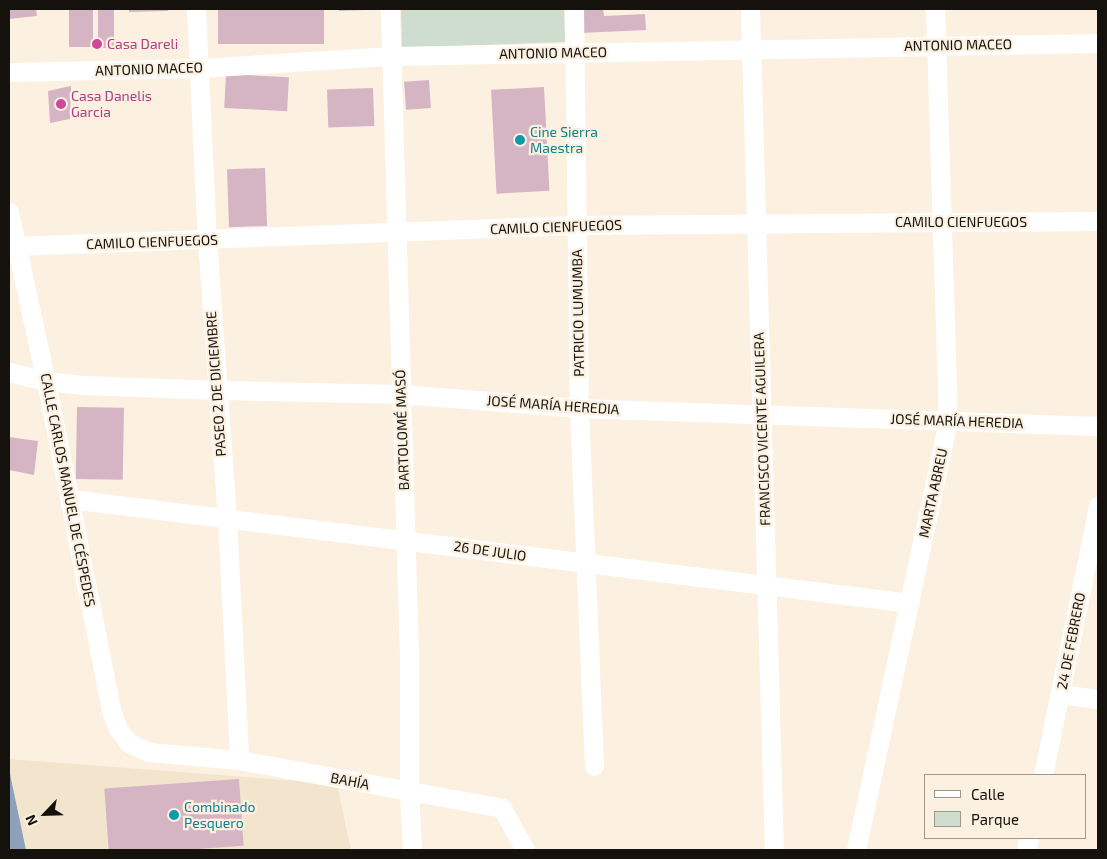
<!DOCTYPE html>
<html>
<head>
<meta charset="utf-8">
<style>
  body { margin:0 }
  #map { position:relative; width:1107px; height:859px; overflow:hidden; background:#fcf1e1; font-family:"Exo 2",sans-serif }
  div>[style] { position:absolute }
  .built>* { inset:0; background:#f3e4ce }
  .green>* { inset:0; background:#cfddce }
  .water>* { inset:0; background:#8da1b9 }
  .building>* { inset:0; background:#d5b5c4; transform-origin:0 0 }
  .minor>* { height:19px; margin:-9.5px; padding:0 9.5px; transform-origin:9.5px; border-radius:9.5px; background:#fff }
  .dots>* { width:14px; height:14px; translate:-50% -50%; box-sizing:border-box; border:2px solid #fcf1e1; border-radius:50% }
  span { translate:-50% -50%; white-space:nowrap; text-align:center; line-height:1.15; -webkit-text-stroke:4.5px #fcf1e1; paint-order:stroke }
  .hotel-label { font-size:14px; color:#b23c85 }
  .left { translate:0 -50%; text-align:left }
  .street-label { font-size:14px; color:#15120d }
  .culture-label { font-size:14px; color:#0d838f }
  .frame { position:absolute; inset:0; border:10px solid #15120d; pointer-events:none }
  .legend { position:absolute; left:924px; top:774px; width:162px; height:65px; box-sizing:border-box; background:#fcf1e1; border:1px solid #a0988c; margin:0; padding:6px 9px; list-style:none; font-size:15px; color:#15120d }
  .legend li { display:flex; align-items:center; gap:10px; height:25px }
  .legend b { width:25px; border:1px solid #a0988c }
  .north { position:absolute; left:20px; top:789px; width:50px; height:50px; -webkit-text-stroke:4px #fcf1e1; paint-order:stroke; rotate:246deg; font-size:14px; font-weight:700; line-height:20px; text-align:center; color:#15120d }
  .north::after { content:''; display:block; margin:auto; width:18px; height:22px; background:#15120d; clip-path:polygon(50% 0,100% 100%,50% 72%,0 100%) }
</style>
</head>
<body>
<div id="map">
  <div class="built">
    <i style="clip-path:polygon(9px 759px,337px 784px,351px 850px,26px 850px,9px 769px)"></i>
  </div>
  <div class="green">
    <i style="clip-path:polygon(401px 9px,564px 9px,565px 42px,402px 48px)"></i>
  </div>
  <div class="water">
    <i style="clip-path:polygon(9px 769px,26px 850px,9px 850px)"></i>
  </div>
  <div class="building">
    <i style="clip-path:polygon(9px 9px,36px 9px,37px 16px,9px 19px)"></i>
    <i style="left:69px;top:9px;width:24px;height:38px"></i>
    <i style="left:98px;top:9px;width:16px;height:39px"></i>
    <i style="clip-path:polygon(129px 9px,168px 9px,168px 11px,129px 12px)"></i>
    <i style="left:218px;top:9px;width:106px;height:35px"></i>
    <i style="clip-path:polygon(339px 9px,366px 9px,366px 10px,339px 11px)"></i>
    <i style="clip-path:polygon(580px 9px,603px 9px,604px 16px,645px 14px,646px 30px,581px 33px)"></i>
    <i style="left:226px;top:74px;width:63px;height:34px;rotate:3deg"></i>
    <i style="left:429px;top:80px;width:28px;height:25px;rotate:86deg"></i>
    <i style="clip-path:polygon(71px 86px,70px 119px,50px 123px,48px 91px)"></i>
    <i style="left:544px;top:87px;width:104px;height:53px;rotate:87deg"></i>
    <i style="left:373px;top:88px;width:38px;height:46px;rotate:88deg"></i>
    <i style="left:265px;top:168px;width:58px;height:38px;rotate:88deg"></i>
    <i style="left:77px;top:407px;width:47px;height:72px;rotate:1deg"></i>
    <i style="clip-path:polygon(9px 437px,38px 441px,34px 475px,9px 470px)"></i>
    <i style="left:239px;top:779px;width:67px;height:135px;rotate:86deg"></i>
  </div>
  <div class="minor">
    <i style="left:196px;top:9px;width:231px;rotate:87.3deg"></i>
    <i style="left:207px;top:240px;width:280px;rotate:85.9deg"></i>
    <i style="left:227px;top:519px;width:241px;rotate:87.1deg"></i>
    <i style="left:390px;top:9px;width:648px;rotate:88.32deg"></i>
    <i style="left:409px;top:657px;width:135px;rotate:90deg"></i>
    <i style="left:409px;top:792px;width:58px;rotate:87deg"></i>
    <i style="left:574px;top:9px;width:399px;rotate:89.3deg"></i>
    <i style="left:579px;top:408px;width:358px;rotate:87.6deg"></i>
    <i style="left:750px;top:9px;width:841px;rotate:88.37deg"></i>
    <i style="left:9px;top:72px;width:190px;rotate:-1.2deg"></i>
    <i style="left:199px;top:68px;width:193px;rotate:-3.6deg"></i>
    <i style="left:392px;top:56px;width:706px;rotate:-1.05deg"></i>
    <i style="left:9px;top:212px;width:173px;rotate:77.7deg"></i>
    <i style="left:46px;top:381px;width:338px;rotate:78.8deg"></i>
    <i style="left:112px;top:713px;width:17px;rotate:69deg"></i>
    <i style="left:118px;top:729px;width:18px;rotate:52deg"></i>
    <i style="left:129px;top:743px;width:22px;rotate:24deg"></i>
    <i style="left:149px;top:752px;width:90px;rotate:5.1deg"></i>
    <i style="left:239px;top:760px;width:267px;rotate:10.3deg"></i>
    <i style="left:502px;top:808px;width:48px;rotate:61.3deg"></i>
    <i style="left:15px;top:246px;width:562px;rotate:-2.14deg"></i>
    <i style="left:577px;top:225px;width:521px;rotate:-0.44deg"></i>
    <i style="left:9px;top:372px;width:38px;rotate:14deg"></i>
    <i style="left:46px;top:381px;width:39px;rotate:6deg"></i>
    <i style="left:85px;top:385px;width:131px;rotate:2.2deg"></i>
    <i style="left:216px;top:390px;width:185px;rotate:1.2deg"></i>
    <i style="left:401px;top:394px;width:179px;rotate:4.5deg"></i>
    <i style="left:579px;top:408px;width:519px;rotate:1.99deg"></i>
    <i style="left:70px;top:499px;width:846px;rotate:7.06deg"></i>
    <i style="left:1061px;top:694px;width:37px;rotate:8deg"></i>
    <i style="left:1043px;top:775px;width:275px;rotate:-78.4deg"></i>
    <i style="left:856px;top:850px;width:439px;rotate:-77.9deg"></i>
    <i style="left:948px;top:421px;width:412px;rotate:-91.8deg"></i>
    <i style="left:1026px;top:850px;width:12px;rotate:-76deg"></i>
  </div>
  <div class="dots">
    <i style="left:97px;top:44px;background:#d1479c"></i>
    <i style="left:61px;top:104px;background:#d1479c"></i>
    <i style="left:520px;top:140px;background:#0f9aa8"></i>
    <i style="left:174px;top:815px;background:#0f9aa8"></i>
  </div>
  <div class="hotel-label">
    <span class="left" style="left:107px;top:44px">Casa Dareli</span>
    <span class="left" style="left:71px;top:104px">Casa Danelis<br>Garcia</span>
  </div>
  <div class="street-label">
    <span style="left:958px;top:45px;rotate:-1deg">ANTONIO MACEO</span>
    <span style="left:553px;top:53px;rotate:-1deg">ANTONIO MACEO</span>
    <span style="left:149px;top:69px;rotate:-2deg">ANTONIO MACEO</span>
    <span style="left:961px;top:222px">CAMILO CIENFUEGOS</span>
    <span style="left:556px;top:227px;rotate:-2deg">CAMILO CIENFUEGOS</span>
    <span style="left:152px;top:242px;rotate:-2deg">CAMILO CIENFUEGOS</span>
    <span style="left:578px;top:313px;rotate:-91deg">PATRICIO LUMUMBA</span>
    <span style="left:216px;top:384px;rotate:-94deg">PASEO 2 DE DICIEMBRE</span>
    <span style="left:553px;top:405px;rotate:4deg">JOSÉ MARÍA HEREDIA</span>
    <span style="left:957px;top:421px;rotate:2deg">JOSÉ MARÍA HEREDIA</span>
    <span style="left:762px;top:429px;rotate:-92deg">FRANCISCO VICENTE AGUILERA</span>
    <span style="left:402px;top:430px;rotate:-92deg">BARTOLOMÉ MASÓ</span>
    <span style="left:68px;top:490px;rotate:79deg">CALLE CARLOS MANUEL DE CÉSPEDES</span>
    <span style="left:933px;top:493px;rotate:-78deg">MARTA ABREU</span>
    <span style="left:490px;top:551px;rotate:8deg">26 DE JULIO</span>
    <span style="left:1071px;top:641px;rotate:-79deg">24 DE FEBRERO</span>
    <span style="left:350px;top:781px;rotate:11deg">BAHÍA</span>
  </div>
  <div class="culture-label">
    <span class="left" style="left:530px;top:140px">Cine Sierra<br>Maestra</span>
    <span class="left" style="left:184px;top:815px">Combinado<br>Pesquero</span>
  </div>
  <div class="frame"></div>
  <ul class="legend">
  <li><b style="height:6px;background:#fff"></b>Calle</li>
  <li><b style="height:14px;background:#cfddce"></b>Parque</li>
  </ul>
  <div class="north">N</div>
</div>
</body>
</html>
